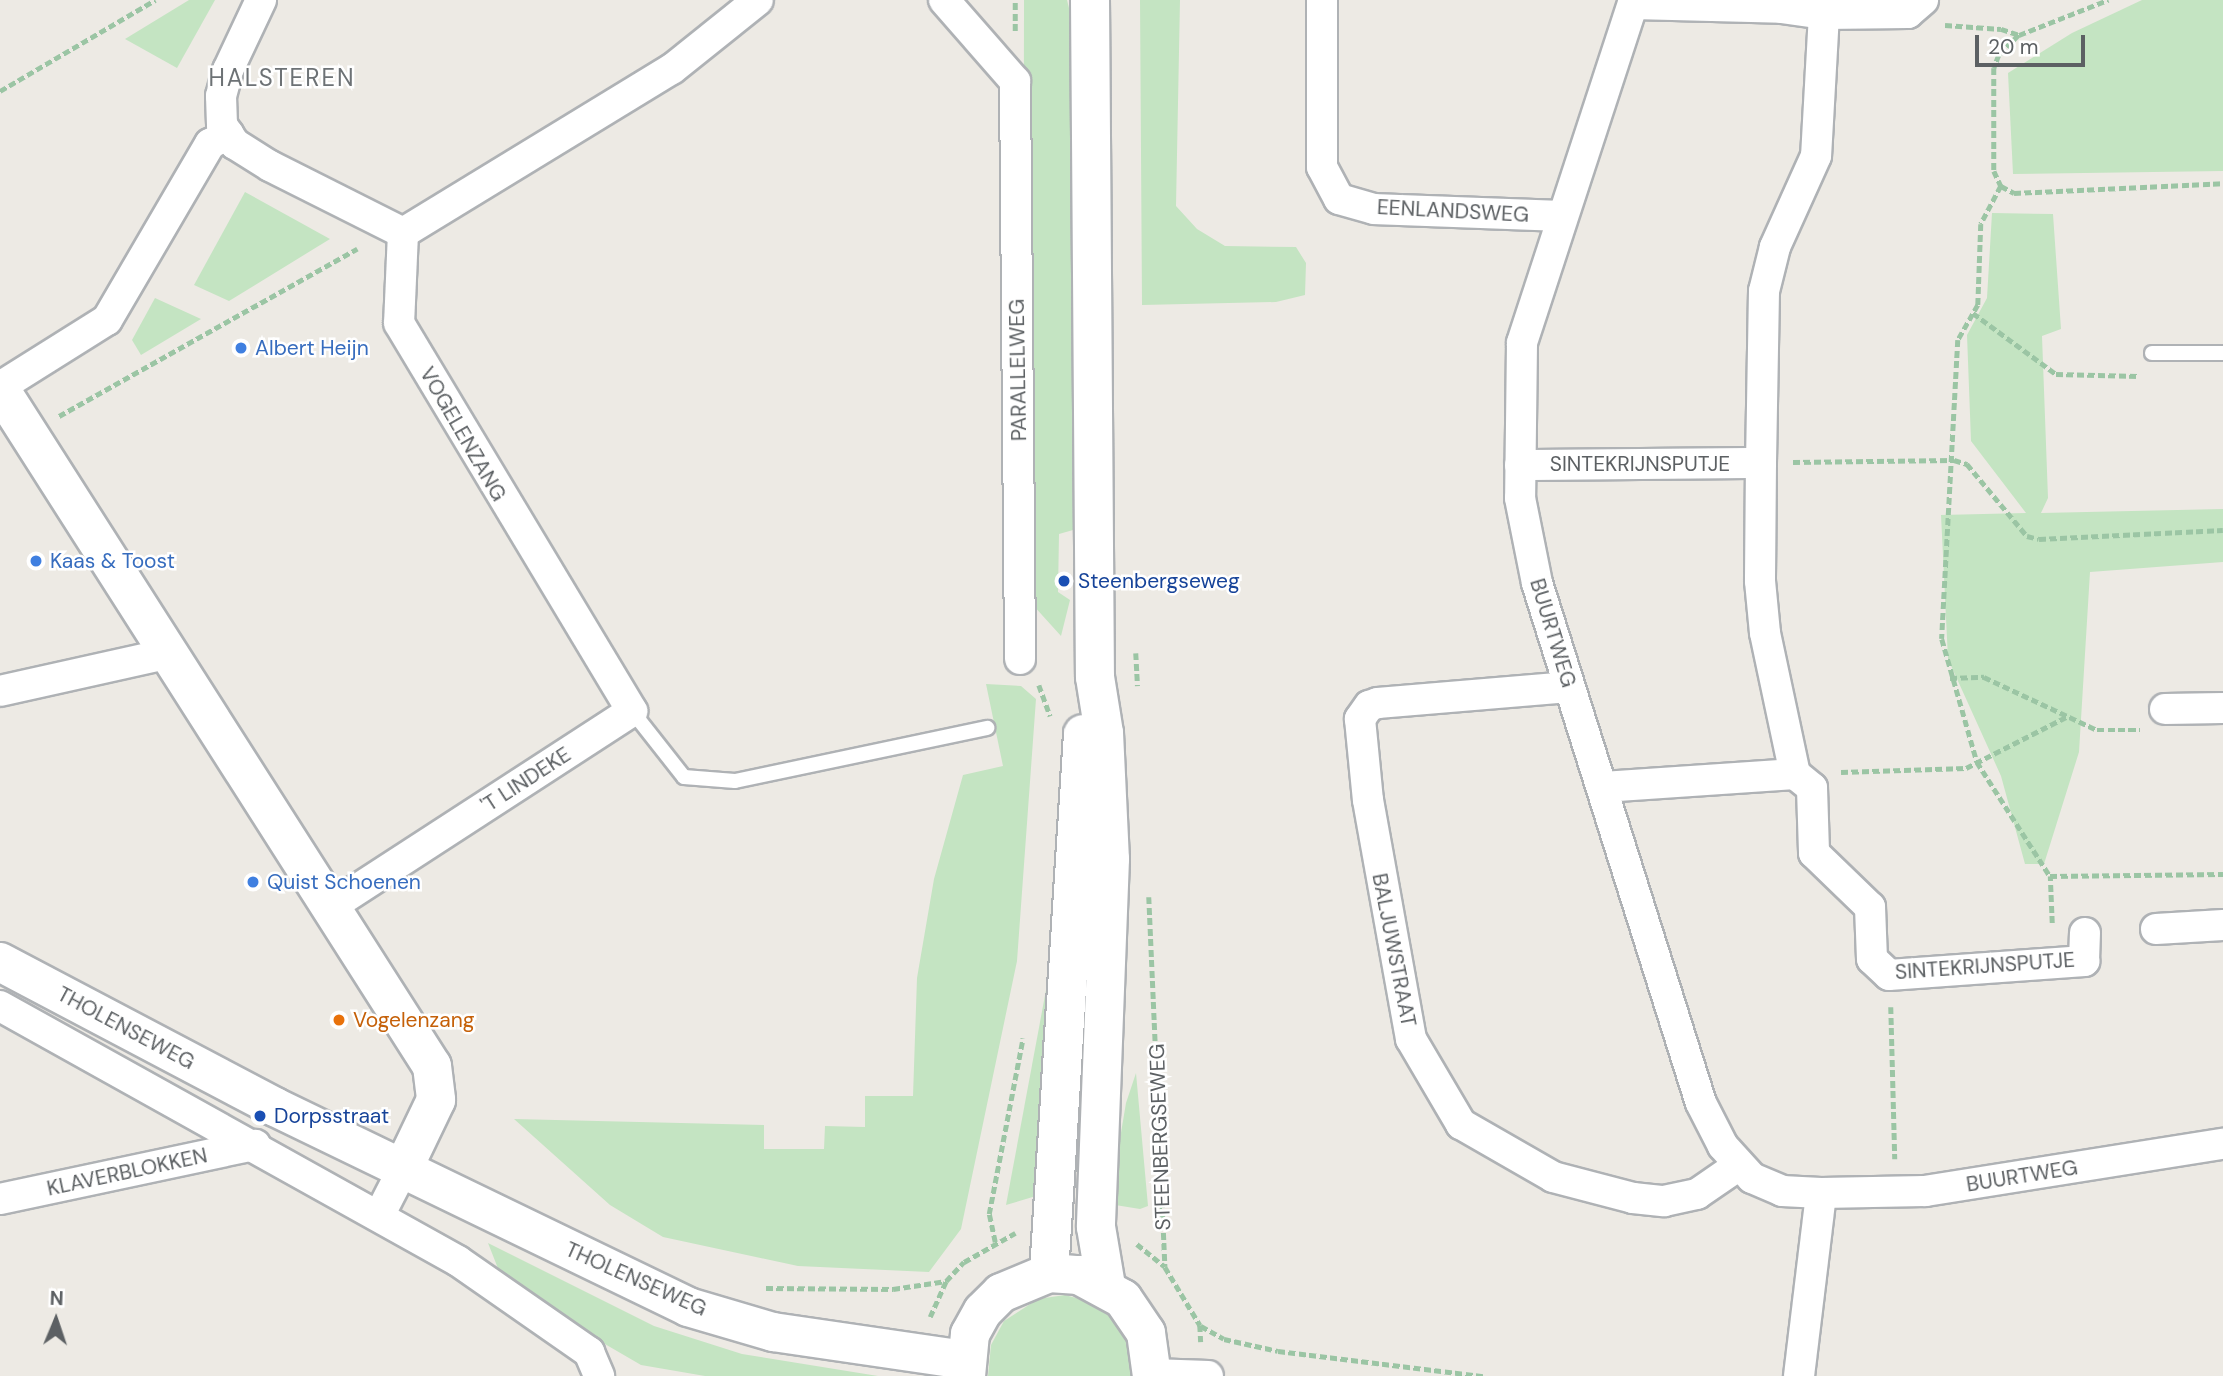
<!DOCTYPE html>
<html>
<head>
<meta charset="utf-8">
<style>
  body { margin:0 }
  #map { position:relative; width:2223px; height:1376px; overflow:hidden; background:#edeae4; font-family:"DM Sans",sans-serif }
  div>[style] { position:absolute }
  .green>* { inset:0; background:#c4e4c2 }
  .path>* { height:4.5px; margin-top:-2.25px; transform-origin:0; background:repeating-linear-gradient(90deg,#9bc5a4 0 7px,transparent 0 10.5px) }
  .roads { filter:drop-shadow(2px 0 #afb2b5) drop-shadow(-2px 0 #afb2b5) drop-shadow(0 2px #afb2b5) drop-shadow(0 -2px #afb2b5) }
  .lane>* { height:14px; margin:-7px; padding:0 7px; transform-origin:7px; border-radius:7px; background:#fff }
  .street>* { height:30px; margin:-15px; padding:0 15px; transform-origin:15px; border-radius:15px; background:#fff }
  .secondary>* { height:38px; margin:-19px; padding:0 19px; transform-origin:19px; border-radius:19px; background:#fff }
  .dots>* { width:19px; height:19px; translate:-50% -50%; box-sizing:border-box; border:4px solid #fff; border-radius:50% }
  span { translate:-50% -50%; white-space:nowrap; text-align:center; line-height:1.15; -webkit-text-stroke:5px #fff; paint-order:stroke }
  .street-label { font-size:21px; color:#5c6063 }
  .shop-label { font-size:21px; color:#366cbe }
  .left { translate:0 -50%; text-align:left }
  .transit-label { font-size:21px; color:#164399 }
  .food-label { font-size:21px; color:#c56008 }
  .quarter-label { font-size:24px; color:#6d7275; letter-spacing:2px }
  .north { position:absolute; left:21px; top:1285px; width:70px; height:70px; -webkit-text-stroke:5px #fff; paint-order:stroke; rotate:2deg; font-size:19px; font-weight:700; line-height:28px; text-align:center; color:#5c6063 }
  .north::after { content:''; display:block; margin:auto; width:24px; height:32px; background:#5c6063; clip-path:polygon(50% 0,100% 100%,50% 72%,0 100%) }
  .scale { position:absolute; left:1975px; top:35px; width:110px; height:32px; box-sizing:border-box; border:4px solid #5c6063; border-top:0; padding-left:9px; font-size:21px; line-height:24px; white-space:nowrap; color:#5c6063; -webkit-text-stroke:5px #fff; paint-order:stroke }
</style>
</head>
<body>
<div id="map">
  <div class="green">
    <i style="clip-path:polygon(189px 0,215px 0,177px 68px,125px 39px)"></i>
    <i style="clip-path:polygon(1024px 0,1067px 0,1070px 12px,1073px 530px,1059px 534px,1058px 592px,1070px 600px,1061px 636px,1023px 594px)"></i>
    <i style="clip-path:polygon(1140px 0,1180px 0,1176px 206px,1197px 229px,1225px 246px,1296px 247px,1306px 263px,1305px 295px,1276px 302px,1142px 305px)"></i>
    <i style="clip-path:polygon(2142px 0,2223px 0,2223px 171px,2013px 174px,2008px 73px,2072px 33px)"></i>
    <i style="clip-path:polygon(245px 192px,330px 239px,229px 301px,194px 285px)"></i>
    <i style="clip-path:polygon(1992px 213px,2053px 214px,2061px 329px,2042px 336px,2048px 498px,2041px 513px,2223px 509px,2223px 562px,2090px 572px,2079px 752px,2044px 864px,2025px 864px,2001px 776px,1948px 659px,1941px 515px,2026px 513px,1971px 441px,1967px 335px,1987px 298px)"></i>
    <i style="clip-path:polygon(155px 298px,201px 319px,141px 355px,132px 340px)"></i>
    <i style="clip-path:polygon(986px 684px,1021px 686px,1036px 699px,1017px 961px,961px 1229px,929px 1272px,798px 1266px,663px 1237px,610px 1205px,514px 1119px,764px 1125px,764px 1149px,824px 1149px,825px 1126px,865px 1127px,865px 1096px,913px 1096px,917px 978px,934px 879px,963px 775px,1003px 766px)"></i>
    <i style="clip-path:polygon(1051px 963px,1036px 1196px,1006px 1205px)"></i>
    <i style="clip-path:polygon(1136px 1073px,1148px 1206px,1140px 1209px,1109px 1204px,1126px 1103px)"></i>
    <i style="clip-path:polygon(488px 1243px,654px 1326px,742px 1354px,878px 1376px,705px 1376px,641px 1365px,524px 1297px,499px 1271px)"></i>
    <i style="clip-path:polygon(1065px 1295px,1091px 1302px,1113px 1317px,1129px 1339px,1134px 1376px,988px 1376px,991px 1345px,1004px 1321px,1038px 1299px)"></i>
  </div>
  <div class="path">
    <i style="left:1945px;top:25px;width:56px;rotate:4.1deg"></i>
    <i style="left:2001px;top:29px;width:19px;rotate:18deg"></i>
    <i style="left:2019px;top:35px;width:96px;rotate:-21.5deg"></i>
    <i style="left:1015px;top:31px;width:31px;rotate:-90deg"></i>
    <i style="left:2019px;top:35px;width:28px;rotate:135deg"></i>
    <i style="left:1999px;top:55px;width:14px;rotate:111deg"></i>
    <i style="left:1994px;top:68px;width:103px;rotate:90deg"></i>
    <i style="left:1994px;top:171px;width:17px;rotate:65deg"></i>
    <i style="left:2001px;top:186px;width:15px;rotate:28deg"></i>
    <i style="left:2014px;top:193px;width:209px;rotate:-2.7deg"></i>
    <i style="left:0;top:91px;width:180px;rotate:-30.4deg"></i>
    <i style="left:2001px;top:186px;width:43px;rotate:117.8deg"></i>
    <i style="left:1981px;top:224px;width:81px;rotate:92.1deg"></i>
    <i style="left:1978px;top:305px;width:40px;rotate:119.7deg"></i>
    <i style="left:1958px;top:340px;width:299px;rotate:93.1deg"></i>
    <i style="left:1942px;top:639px;width:128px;rotate:74.1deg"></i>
    <i style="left:1977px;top:762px;width:135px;rotate:57.4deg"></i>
    <i style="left:1973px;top:313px;width:103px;rotate:36.3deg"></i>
    <i style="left:2056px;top:374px;width:82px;rotate:1.4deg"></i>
    <i style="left:59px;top:416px;width:342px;rotate:-29.3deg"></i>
    <i style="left:1793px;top:462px;width:161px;rotate:-0.7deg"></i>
    <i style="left:1954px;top:460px;width:14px;rotate:17deg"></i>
    <i style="left:1967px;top:464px;width:94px;rotate:50.2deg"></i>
    <i style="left:2027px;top:536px;width:12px;rotate:14deg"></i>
    <i style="left:2039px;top:539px;width:184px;rotate:-2.8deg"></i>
    <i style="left:1136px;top:653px;width:33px;rotate:87deg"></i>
    <i style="left:1950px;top:678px;width:34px;rotate:-2deg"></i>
    <i style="left:1984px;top:677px;width:125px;rotate:25.1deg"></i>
    <i style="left:2097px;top:730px;width:43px"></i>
    <i style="left:1039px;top:685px;width:33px;rotate:70deg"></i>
    <i style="left:1841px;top:772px;width:125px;rotate:-1.8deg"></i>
    <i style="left:1966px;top:768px;width:114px;rotate:-27deg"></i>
    <i style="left:1149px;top:897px;width:370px;rotate:87.5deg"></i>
    <i style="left:2052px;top:923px;width:47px;rotate:-92.4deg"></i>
    <i style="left:2050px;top:876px;width:173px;rotate:-0.7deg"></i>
    <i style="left:1891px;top:1007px;width:152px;rotate:88.5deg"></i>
    <i style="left:995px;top:1242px;width:29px;rotate:-102deg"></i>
    <i style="left:989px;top:1214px;width:179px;rotate:-79.1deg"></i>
    <i style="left:1137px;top:1244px;width:36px;rotate:39deg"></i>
    <i style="left:1165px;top:1267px;width:68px;rotate:58.9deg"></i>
    <i style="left:1200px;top:1325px;width:17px;rotate:87deg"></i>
    <i style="left:766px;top:1288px;width:127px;rotate:0.5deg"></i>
    <i style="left:893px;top:1289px;width:54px;rotate:-8.6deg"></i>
    <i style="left:930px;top:1317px;width:39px;rotate:-66deg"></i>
    <i style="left:946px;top:1281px;width:26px;rotate:-47deg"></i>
    <i style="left:964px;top:1262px;width:59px;rotate:-29.6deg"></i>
    <i style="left:1201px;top:1326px;width:26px;rotate:29deg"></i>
    <i style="left:1224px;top:1339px;width:55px;rotate:12.5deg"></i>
    <i style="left:1278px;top:1351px;width:207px;rotate:7deg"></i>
  </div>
  <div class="roads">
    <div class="lane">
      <i style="left:2152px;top:353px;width:71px"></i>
      <i style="left:632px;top:711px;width:84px;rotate:51.8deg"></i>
      <i style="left:684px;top:777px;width:51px;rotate:4.5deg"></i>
      <i style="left:735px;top:781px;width:258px;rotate:-11.9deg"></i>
    </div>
    <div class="street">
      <i style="left:261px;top:0;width:77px;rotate:115.2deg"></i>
      <i style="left:228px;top:70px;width:27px;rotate:105deg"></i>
      <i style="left:221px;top:96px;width:29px;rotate:88deg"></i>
      <i style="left:222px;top:125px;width:23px;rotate:56deg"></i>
      <i style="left:235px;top:144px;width:41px;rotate:32.2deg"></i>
      <i style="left:270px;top:166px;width:149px;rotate:26.7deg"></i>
      <i style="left:403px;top:233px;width:90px;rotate:92.5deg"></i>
      <i style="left:399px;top:323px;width:453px;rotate:59deg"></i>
      <i style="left:632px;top:711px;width:358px;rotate:147deg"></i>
      <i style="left:944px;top:0;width:108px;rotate:48.8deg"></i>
      <i style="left:1015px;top:81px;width:578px;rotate:89.5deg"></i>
      <i style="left:1322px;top:0;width:167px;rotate:90deg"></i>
      <i style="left:1322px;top:167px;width:36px;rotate:62deg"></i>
      <i style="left:1339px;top:199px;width:36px;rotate:16deg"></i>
      <i style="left:1374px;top:209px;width:187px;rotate:2.1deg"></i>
      <i style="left:1634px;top:0;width:361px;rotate:108.1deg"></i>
      <i style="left:1522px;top:343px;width:155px;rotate:90.7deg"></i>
      <i style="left:1520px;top:498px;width:87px;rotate:78.7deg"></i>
      <i style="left:1537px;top:583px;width:545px;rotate:72.5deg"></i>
      <i style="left:1701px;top:1103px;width:48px;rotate:62.9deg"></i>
      <i style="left:1723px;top:1146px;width:43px;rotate:47.8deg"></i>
      <i style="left:1752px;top:1178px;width:33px;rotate:23deg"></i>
      <i style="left:1782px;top:1191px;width:39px;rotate:3deg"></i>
      <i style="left:1821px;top:1193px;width:104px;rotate:-1.1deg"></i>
      <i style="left:1925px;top:1191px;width:302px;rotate:-9deg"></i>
      <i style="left:1633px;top:4px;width:148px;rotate:1.5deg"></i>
      <i style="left:1781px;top:8px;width:43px;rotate:7.9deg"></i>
      <i style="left:1824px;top:14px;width:84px;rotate:-0.7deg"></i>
      <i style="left:1908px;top:13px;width:20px;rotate:-41deg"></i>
      <i style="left:1824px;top:14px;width:142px;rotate:93.2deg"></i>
      <i style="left:1816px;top:156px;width:100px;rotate:114.3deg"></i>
      <i style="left:1775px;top:247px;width:45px;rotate:104deg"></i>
      <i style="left:1764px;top:291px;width:172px;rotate:91deg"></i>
      <i style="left:1761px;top:463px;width:118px;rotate:90.5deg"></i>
      <i style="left:1760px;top:581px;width:52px;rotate:84.5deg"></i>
      <i style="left:1765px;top:633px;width:144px;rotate:78deg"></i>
      <i style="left:1795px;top:774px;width:22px;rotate:39deg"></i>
      <i style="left:1812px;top:788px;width:65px;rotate:88.2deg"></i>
      <i style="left:1814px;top:853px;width:78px;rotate:44deg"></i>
      <i style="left:1870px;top:907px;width:52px;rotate:87.8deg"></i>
      <i style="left:1872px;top:959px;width:23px;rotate:43deg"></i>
      <i style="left:1889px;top:975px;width:196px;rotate:-4.1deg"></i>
      <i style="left:2084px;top:961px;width:28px;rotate:-88deg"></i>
      <i style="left:403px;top:233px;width:315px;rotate:-31.4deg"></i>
      <i style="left:672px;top:69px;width:110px;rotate:-38.7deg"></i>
      <i style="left:0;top:387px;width:126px;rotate:-32.1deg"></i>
      <i style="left:107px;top:320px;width:204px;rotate:-59.7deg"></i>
      <i style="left:210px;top:144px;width:21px;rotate:-29deg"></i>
      <i style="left:1520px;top:465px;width:241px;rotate:-0.5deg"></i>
      <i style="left:1569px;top:687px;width:192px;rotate:175.2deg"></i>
      <i style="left:1378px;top:703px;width:9px;rotate:162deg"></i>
      <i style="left:1369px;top:706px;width:16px;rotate:125deg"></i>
      <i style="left:1360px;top:719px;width:81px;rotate:84.4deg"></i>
      <i style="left:1368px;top:800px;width:243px;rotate:79.8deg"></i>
      <i style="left:1411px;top:1039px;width:99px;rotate:59.5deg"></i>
      <i style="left:1461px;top:1124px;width:106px;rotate:29.9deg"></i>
      <i style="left:1553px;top:1177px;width:83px;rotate:14.7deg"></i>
      <i style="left:1633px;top:1198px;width:31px;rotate:6deg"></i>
      <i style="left:1664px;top:1201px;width:34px;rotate:-12deg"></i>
      <i style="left:1697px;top:1194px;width:51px;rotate:-34.6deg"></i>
      <i style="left:0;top:691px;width:174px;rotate:-12.6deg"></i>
      <i style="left:2165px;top:709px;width:58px;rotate:-1deg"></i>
      <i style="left:1603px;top:787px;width:192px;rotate:-3.9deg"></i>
      <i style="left:2156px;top:929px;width:67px;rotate:-3.4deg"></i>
      <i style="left:0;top:1006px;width:524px;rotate:29.11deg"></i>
      <i style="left:458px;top:1261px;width:160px;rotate:34.8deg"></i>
      <i style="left:589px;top:1352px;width:26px;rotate:67deg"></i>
      <i style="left:0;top:1199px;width:261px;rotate:-12deg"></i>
      <i style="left:380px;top:1214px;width:51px;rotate:-62.9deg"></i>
      <i style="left:1152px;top:1374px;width:56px;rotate:2deg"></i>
      <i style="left:1799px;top:1376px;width:184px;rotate:-83.1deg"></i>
    </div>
    <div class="secondary">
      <i style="left:1090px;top:0;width:677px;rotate:89.58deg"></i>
      <i style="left:1095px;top:677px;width:57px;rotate:80.9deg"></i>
      <i style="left:1104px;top:733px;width:126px;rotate:87.3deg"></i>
      <i style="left:1110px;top:859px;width:368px;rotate:92.2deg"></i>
      <i style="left:1096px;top:1227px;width:60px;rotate:80.4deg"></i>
      <i style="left:0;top:389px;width:803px;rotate:57.46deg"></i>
      <i style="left:432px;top:1066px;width:34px;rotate:83deg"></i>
      <i style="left:436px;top:1100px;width:76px;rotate:115.6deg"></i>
      <i style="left:0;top:962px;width:311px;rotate:27.8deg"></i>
      <i style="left:275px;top:1107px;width:459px;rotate:25.8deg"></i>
      <i style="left:688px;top:1307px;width:89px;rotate:16.4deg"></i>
      <i style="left:773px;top:1332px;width:194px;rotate:8.3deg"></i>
      <i style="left:1049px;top:1273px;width:540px;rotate:-86.39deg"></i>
      <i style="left:966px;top:1376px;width:42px;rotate:-84.6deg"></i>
      <i style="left:970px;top:1334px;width:26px;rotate:-61deg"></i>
      <i style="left:983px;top:1311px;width:25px;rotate:-45deg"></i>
      <i style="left:1001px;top:1293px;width:52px;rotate:-22.6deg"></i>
      <i style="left:1049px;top:1273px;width:30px;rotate:4deg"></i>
      <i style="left:1079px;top:1275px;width:50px;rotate:28.6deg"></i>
      <i style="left:1123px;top:1299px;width:41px;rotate:55.9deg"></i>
      <i style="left:1146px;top:1333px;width:43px;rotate:82.1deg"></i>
    </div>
  </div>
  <div class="dots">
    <i style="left:241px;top:348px;background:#3f7fe0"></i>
    <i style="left:36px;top:561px;background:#3f7fe0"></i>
    <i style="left:1064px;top:581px;background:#1a4fb4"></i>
    <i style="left:253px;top:882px;background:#3f7fe0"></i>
    <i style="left:339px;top:1020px;background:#e8710a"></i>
    <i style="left:260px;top:1116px;background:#1a4fb4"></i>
  </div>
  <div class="street-label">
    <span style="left:1453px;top:211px;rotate:3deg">EENLANDSWEG</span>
    <span style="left:1018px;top:370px;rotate:-91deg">PARALLELWEG</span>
    <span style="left:463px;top:434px;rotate:60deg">VOGELENZANG</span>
    <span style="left:1640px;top:464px">SINTEKRIJNSPUTJE</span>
    <span style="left:1553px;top:633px;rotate:73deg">BUURTWEG</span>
    <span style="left:526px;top:780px;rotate:-33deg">'T LINDEKE</span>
    <span style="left:1394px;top:950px;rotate:79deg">BALJUWSTRAAT</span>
    <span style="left:1985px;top:966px;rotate:-4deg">SINTEKRIJNSPUTJE</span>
    <span style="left:126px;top:1028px;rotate:28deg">THOLENSEWEG</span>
    <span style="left:1160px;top:1137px;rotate:-92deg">STEENBERGSEWEG</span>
    <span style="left:127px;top:1172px;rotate:-12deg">KLAVERBLOKKEN</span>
    <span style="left:2022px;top:1176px;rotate:-9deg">BUURTWEG</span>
    <span style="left:636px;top:1279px;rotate:24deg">THOLENSEWEG</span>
  </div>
  <div class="shop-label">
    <span class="left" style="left:255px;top:348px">Albert Heijn</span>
    <span class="left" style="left:50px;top:561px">Kaas &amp; Toost</span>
    <span class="left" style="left:267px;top:882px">Quist Schoenen</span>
  </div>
  <div class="transit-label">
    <span class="left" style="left:1078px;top:581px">Steenbergseweg</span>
    <span class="left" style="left:274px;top:1116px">Dorpsstraat</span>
  </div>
  <div class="food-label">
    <span class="left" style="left:353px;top:1020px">Vogelenzang</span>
  </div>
  <div class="quarter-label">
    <span style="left:282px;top:78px">HALSTEREN</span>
  </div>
  <div class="north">N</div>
  <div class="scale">20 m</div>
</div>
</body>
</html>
